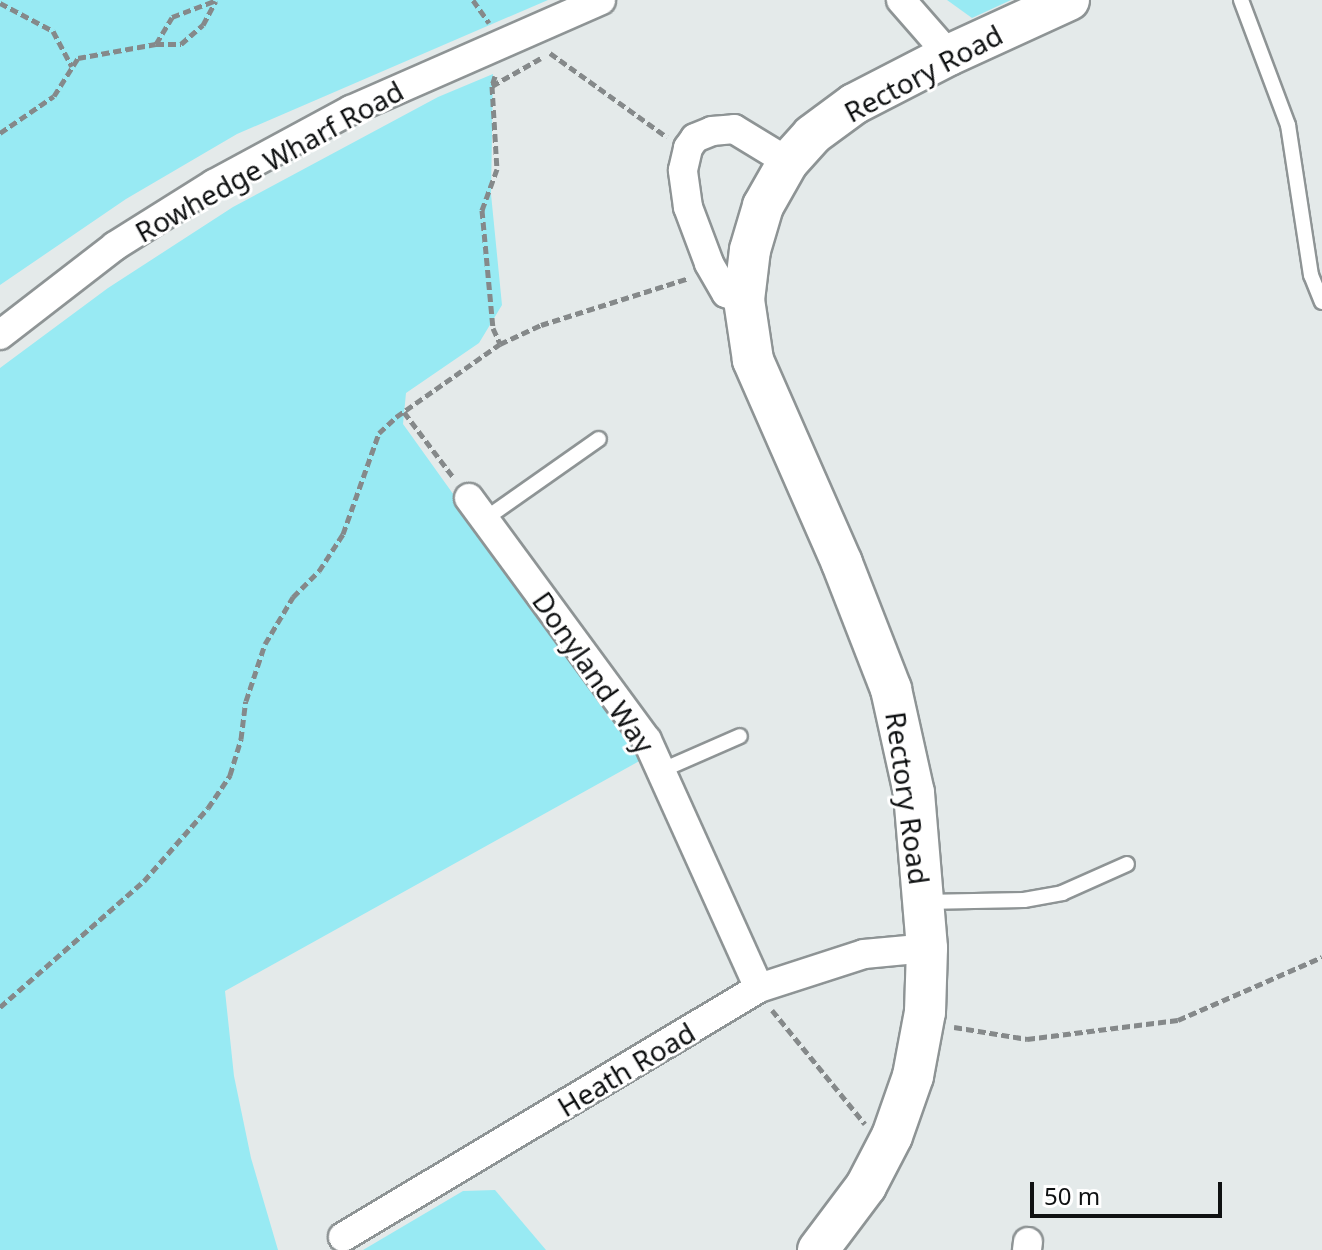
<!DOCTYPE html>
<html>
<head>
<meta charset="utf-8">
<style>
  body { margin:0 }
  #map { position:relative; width:1322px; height:1250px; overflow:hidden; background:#e4eaea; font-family:"Noto Sans",sans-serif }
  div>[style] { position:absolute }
  .green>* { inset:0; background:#98eaf3 }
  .path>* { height:5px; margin-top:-2.5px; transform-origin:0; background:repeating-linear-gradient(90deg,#85898a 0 8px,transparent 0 12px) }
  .roads { filter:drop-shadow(2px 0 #8e9495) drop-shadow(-2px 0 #8e9495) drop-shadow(0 2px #8e9495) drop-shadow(0 -2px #8e9495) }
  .lane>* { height:14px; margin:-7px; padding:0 7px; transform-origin:7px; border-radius:7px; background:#fff }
  .street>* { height:28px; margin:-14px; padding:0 14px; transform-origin:14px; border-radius:14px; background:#fff }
  .secondary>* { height:40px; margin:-20px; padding:0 20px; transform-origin:20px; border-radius:20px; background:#fff }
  span { translate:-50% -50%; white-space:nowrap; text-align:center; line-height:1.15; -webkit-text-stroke:6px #fff; paint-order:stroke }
  .street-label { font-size:28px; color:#0f1112 }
  .scale { position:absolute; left:1030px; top:1182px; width:192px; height:36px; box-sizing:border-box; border:4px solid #0f1112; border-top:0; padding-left:10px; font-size:24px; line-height:28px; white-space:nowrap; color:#0f1112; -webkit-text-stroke:6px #fff; paint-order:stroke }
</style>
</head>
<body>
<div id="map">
  <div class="green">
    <i style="clip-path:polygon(0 0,548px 0,237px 134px,126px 199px,0 285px)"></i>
    <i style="clip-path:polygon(947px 0,1011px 0,972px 18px)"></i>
    <i style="clip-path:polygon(493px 74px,491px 194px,502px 305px,479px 343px,406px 393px,403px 424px,643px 759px,225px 991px,234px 1076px,251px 1158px,278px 1250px,0 1250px,0 368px,108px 288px,233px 207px,438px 97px)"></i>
    <i style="clip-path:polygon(495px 1190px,546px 1250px,363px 1250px,463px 1191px)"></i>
  </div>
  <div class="path">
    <i style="left:473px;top:0;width:28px;rotate:55deg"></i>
    <i style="left:0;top:3px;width:60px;rotate:27.8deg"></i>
    <i style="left:53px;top:31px;width:40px;rotate:62deg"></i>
    <i style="left:156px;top:44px;width:25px"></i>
    <i style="left:181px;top:44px;width:29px;rotate:-41deg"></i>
    <i style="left:203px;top:25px;width:27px;rotate:-62deg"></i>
    <i style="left:550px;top:53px;width:144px;rotate:35.7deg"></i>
    <i style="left:495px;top:76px;width:10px;rotate:107deg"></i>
    <i style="left:492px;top:86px;width:56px;rotate:-29.7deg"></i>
    <i style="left:492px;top:86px;width:83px;rotate:86.6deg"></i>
    <i style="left:497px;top:169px;width:44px;rotate:110.1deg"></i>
    <i style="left:482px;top:210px;width:119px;rotate:84.7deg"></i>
    <i style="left:493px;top:328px;width:17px;rotate:66deg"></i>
    <i style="left:0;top:133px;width:65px;rotate:-34.4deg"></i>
    <i style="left:54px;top:96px;width:45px;rotate:-57.7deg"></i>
    <i style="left:78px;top:58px;width:79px;rotate:-10.2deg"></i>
    <i style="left:156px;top:44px;width:31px;rotate:-59deg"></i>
    <i style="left:172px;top:17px;width:48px;rotate:-20.7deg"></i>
    <i style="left:404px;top:412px;width:83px;rotate:52.9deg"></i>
    <i style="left:0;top:1007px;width:191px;rotate:-41.2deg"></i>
    <i style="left:144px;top:881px;width:97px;rotate:-48.8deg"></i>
    <i style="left:208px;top:808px;width:40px;rotate:-56deg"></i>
    <i style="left:230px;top:775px;width:38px;rotate:-73deg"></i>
    <i style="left:241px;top:739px;width:38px;rotate:-83deg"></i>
    <i style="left:246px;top:701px;width:60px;rotate:-71.6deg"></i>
    <i style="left:265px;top:644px;width:55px;rotate:-59.2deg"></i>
    <i style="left:293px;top:597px;width:37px;rotate:-45deg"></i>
    <i style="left:319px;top:571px;width:44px;rotate:-57deg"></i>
    <i style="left:343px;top:534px;width:107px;rotate:-70.4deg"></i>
    <i style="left:379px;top:433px;width:23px;rotate:-43deg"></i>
    <i style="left:396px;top:417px;width:127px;rotate:-35.1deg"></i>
    <i style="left:500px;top:344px;width:45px;rotate:-24.9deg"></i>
    <i style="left:541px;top:325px;width:155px;rotate:-17.6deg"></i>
    <i style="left:772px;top:1010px;width:147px;rotate:50.8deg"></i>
    <i style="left:954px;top:1027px;width:74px;rotate:9.3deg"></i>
    <i style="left:1027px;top:1039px;width:152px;rotate:-7.2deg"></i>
    <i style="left:1178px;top:1020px;width:157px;rotate:-23.6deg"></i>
  </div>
  <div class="roads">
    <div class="lane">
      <i style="left:1241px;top:0;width:134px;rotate:69.4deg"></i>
      <i style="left:1288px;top:125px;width:152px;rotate:81.3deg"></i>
      <i style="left:1311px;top:275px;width:29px;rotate:68deg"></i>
      <i style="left:485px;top:519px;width:139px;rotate:-35.1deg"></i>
      <i style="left:660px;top:771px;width:87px;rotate:-23.6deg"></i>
      <i style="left:924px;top:902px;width:100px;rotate:-1.1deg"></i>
      <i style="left:1024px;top:900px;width:39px;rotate:-10deg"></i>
      <i style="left:1062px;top:893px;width:71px;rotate:-24deg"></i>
    </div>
    <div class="street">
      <i style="left:901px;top:0;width:73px;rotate:48.9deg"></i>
      <i style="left:744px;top:300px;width:19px;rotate:-159deg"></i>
      <i style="left:726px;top:293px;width:34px;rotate:-120deg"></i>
      <i style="left:709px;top:263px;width:60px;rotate:-110.6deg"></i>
      <i style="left:688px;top:207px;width:37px;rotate:-98deg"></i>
      <i style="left:683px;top:170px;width:23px;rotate:-77deg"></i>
      <i style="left:688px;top:148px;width:12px;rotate:-55deg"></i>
      <i style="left:695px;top:138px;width:18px;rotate:-22deg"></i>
      <i style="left:712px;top:131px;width:22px;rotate:-5deg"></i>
      <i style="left:734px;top:129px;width:63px;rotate:31.4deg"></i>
      <i style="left:0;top:335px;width:145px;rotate:-37.7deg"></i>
      <i style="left:115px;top:246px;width:117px;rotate:-32.1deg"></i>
      <i style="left:214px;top:184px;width:156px;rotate:-28.4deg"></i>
      <i style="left:351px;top:110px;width:273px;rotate:-23.7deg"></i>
      <i style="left:469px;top:498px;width:300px;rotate:53.7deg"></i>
      <i style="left:647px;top:740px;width:272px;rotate:65.7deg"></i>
      <i style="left:343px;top:1237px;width:485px;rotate:-30.9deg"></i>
      <i style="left:759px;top:988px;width:110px;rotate:-17.9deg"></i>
      <i style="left:864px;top:954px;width:63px;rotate:-5.4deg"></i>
      <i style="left:1027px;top:1250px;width:8px;rotate:-83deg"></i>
    </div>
    <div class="secondary">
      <i style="left:818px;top:1250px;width:80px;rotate:-53.1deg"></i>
      <i style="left:866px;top:1186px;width:56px;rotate:-62.5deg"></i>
      <i style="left:892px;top:1136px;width:64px;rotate:-70.7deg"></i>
      <i style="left:913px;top:1076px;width:65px;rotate:-79.4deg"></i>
      <i style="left:925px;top:1012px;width:64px;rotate:-88.2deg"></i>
      <i style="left:927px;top:948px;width:156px;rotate:-94.8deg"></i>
      <i style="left:914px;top:793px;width:107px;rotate:-102.5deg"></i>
      <i style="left:891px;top:689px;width:135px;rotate:-111.3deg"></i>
      <i style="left:842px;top:563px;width:222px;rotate:-113.7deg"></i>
      <i style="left:753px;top:360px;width:61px;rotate:-98.5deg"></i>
      <i style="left:744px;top:300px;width:50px;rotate:-83.2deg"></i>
      <i style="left:750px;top:250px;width:46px;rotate:-73.5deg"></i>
      <i style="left:763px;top:206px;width:51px;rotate:-60.4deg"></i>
      <i style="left:788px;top:162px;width:36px;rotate:-48deg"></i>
      <i style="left:812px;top:135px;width:52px;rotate:-36.4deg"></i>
      <i style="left:854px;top:104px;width:107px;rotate:-27.3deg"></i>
      <i style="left:949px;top:55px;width:132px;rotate:-24.6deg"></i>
    </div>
  </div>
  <div class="street-label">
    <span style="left:923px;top:73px;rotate:-28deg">Rectory Road</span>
    <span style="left:269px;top:161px;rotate:-29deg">Rowhedge Wharf Road</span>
    <span style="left:594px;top:672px;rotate:55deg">Donyland Way</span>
    <span style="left:908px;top:798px;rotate:82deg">Rectory Road</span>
    <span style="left:626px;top:1069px;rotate:-31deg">Heath Road</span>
  </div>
  <div class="scale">50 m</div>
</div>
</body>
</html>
